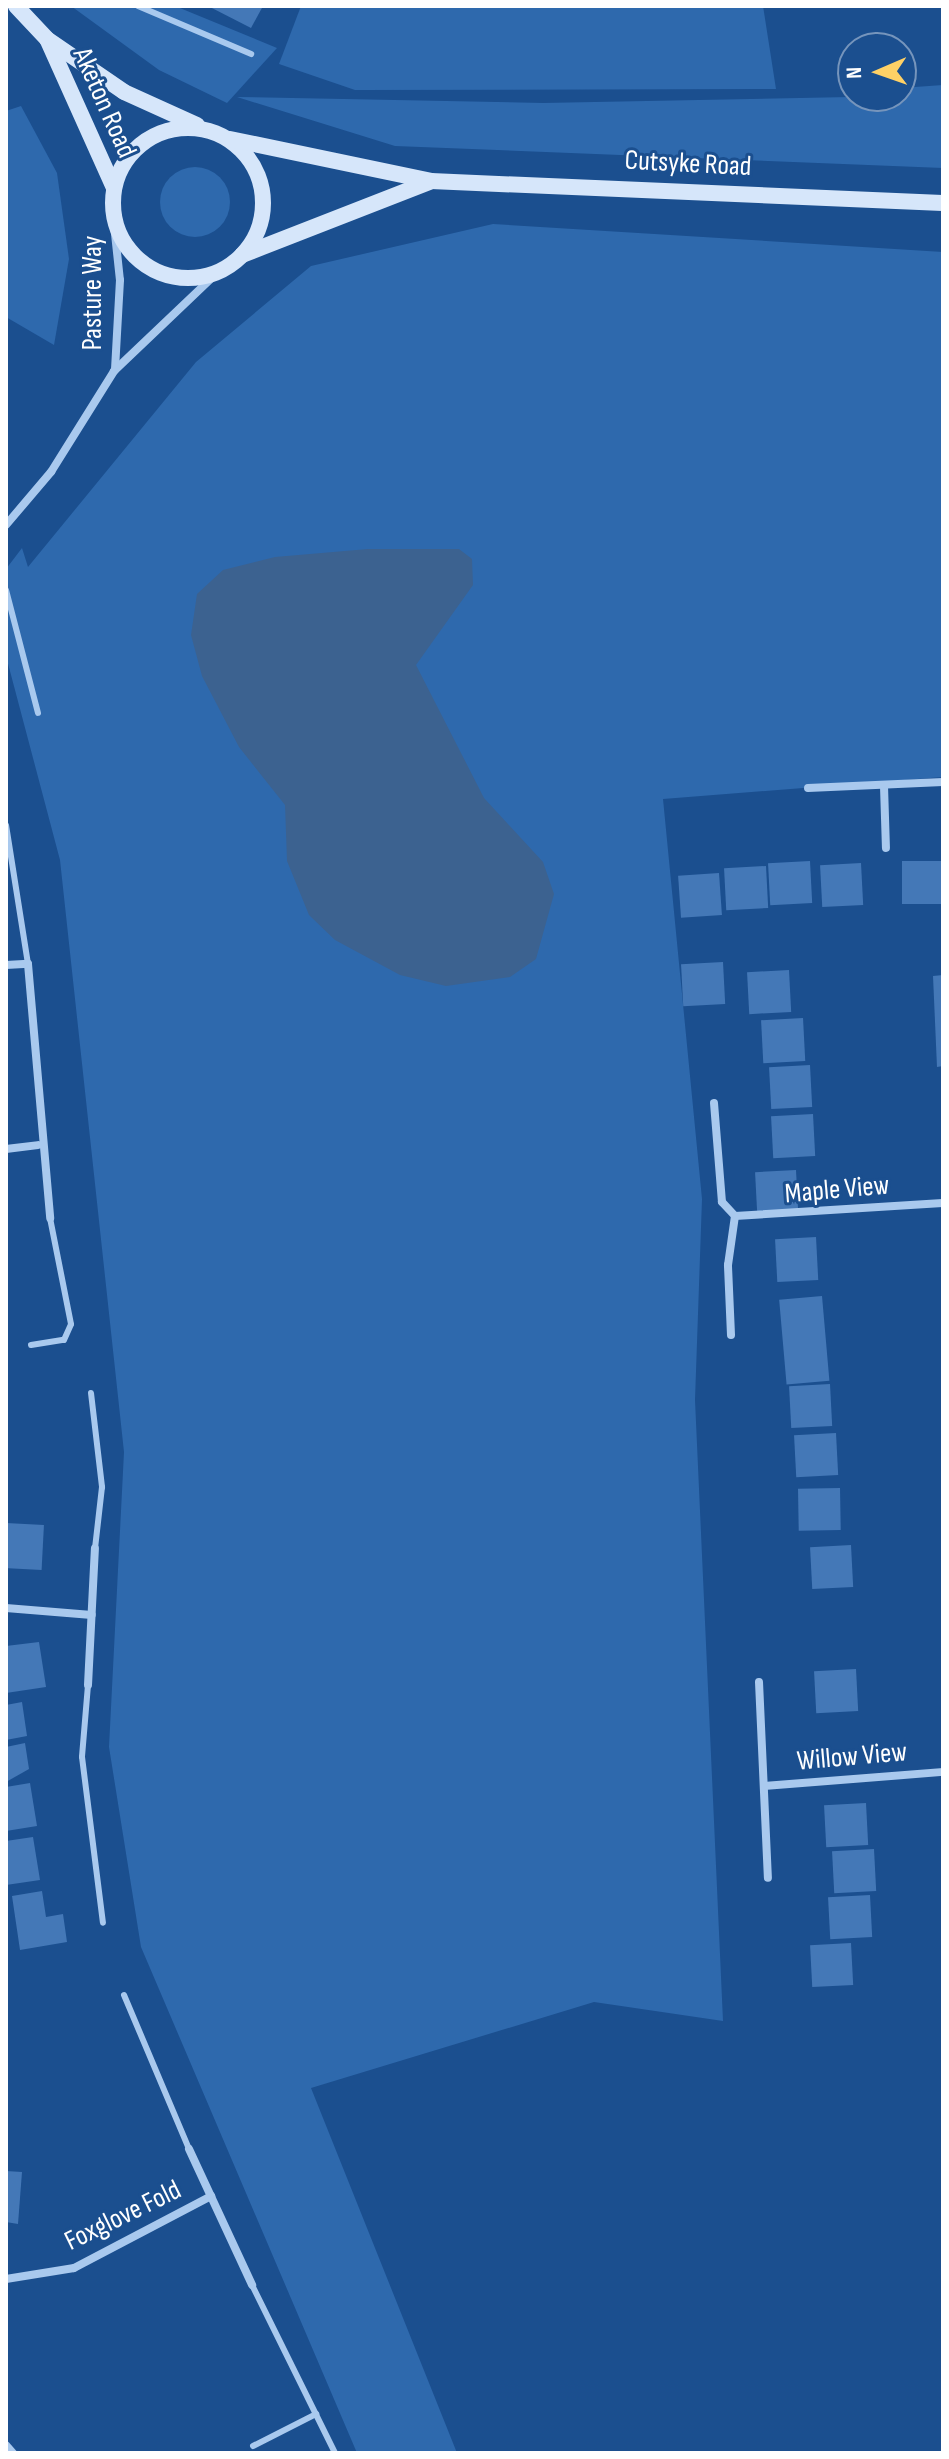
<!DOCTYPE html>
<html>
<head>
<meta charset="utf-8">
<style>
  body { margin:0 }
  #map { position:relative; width:949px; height:2459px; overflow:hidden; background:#1b4f8f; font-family:"Sofia Sans Condensed",sans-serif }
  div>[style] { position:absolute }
  .green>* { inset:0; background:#2e69ad }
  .round { border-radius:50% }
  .water>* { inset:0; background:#3c6290 }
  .building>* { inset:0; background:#4478b7; transform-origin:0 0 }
  .lane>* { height:6px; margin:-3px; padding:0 3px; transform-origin:3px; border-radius:3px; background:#a9c9ee }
  .street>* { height:8px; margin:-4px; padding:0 4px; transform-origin:4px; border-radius:4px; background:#a9c9ee }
  .secondary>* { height:16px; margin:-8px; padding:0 8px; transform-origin:8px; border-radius:8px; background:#d6e6fa }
  .secondary>.ring { margin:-8px; padding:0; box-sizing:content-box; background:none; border:16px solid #d6e6fa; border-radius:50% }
  span { translate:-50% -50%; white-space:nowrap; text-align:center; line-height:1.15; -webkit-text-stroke:6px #1b4f8f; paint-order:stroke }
  .street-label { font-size:28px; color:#fff }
  .frame { position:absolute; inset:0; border:8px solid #fff; pointer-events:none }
  .north { position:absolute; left:837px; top:32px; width:80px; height:80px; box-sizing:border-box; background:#1b4f8f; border:2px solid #7695bc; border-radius:50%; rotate:268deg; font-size:22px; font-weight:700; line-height:32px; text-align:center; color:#fff }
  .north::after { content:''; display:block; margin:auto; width:28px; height:36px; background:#ffd166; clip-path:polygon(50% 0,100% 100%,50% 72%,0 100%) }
</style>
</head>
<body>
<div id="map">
  <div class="green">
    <i style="clip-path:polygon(71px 6px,175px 6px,277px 48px,227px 103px,159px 70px)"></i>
    <i style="clip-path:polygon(301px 6px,763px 6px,776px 89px,355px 90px,279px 64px)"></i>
    <i style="clip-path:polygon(943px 85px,943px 168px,395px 146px,237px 97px,543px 103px,901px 96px,901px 88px)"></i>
    <i style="clip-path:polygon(21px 106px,57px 173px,69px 259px,54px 345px,6px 317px,6px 111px)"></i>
    <i class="round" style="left:160px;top:167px;width:70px;height:70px"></i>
    <i style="clip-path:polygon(493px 224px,943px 252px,943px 777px,663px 799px,702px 1199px,695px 1400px,723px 2021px,594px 2002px,311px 2088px,457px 2453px,357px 2453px,141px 1947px,109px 1747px,124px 1452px,60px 860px,6px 656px,6px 569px,22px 548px,28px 567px,196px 362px,311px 266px)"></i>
  </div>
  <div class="water">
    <i style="clip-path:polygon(368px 549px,459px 549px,472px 559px,473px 585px,416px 665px,484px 798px,543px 862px,554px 894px,536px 959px,510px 977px,446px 986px,400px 975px,335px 940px,309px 915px,287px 861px,285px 805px,239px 747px,202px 676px,191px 635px,197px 594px,223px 570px,275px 557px)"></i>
  </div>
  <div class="building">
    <i style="clip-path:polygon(208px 6px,263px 6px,251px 28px)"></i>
    <i style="left:810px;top:861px;width:42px;height:42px;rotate:87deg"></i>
    <i style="left:943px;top:861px;width:43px;height:41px;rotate:90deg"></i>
    <i style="left:861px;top:863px;width:42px;height:41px;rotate:87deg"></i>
    <i style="left:766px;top:866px;width:42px;height:42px;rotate:87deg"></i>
    <i style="left:719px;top:873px;width:42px;height:41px;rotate:86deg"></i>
    <i style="left:723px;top:962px;width:42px;height:42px;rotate:87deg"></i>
    <i style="left:789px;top:970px;width:42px;height:42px;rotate:87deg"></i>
    <i style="clip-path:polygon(943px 975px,943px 1066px,937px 1067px,933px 976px)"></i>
    <i style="left:803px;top:1018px;width:43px;height:42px;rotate:87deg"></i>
    <i style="left:810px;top:1065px;width:42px;height:41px;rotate:87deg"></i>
    <i style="left:813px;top:1114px;width:42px;height:42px;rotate:87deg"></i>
    <i style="left:796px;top:1170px;width:42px;height:41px;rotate:87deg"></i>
    <i style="left:816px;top:1237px;width:43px;height:41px;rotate:87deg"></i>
    <i style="left:822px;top:1296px;width:85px;height:43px;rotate:85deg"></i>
    <i style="left:830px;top:1384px;width:42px;height:41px;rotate:87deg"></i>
    <i style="left:836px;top:1433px;width:42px;height:42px;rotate:87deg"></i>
    <i style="left:840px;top:1488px;width:42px;height:42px;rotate:89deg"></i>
    <i style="left:6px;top:1523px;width:38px;height:45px;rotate:3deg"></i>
    <i style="left:851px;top:1545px;width:42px;height:41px;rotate:87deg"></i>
    <i style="clip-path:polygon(39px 1642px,46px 1687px,6px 1693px,6px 1646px)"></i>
    <i style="left:856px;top:1669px;width:42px;height:42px;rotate:87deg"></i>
    <i style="clip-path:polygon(22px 1702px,27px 1736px,6px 1740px,6px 1705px)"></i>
    <i style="clip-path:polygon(25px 1743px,29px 1769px,6px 1782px,6px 1747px)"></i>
    <i style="clip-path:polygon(30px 1783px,37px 1826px,6px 1831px,6px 1787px)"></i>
    <i style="left:866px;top:1803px;width:42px;height:42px;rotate:87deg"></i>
    <i style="clip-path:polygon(33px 1837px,40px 1880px,6px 1885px,6px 1841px)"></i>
    <i style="left:874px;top:1849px;width:42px;height:42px;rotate:87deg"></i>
    <i style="clip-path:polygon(42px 1891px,46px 1917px,63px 1914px,67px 1942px,20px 1950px,12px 1896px)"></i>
    <i style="left:870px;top:1895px;width:42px;height:42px;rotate:87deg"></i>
    <i style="left:851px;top:1943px;width:42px;height:41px;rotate:87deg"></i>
    <i style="clip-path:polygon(6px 2171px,22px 2172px,18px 2224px,6px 2222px)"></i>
  </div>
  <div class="lane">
    <i style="left:138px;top:6px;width:123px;rotate:23deg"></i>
    <i style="left:6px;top:590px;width:127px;rotate:75.4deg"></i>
    <i style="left:6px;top:825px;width:141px;rotate:81deg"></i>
    <i style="left:31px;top:1345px;width:33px;rotate:-9deg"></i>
    <i style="left:64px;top:1340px;width:17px;rotate:-66deg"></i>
    <i style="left:71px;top:1324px;width:108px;rotate:-101.2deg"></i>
    <i style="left:91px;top:1393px;width:95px;rotate:83.3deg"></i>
    <i style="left:102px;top:1487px;width:61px;rotate:96.5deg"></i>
    <i style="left:88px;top:1685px;width:72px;rotate:94.8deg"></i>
    <i style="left:82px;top:1757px;width:167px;rotate:82.8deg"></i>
    <i style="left:124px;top:1995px;width:167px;rotate:67.1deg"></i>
    <i style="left:252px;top:2285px;width:187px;rotate:63.7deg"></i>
    <i style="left:253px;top:2446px;width:71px;rotate:-26.9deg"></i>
  </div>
  <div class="street">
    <i style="left:113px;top:215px;width:65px;rotate:83.9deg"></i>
    <i style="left:120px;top:280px;width:90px;rotate:93.2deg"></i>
    <i style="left:6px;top:525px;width:70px;rotate:-49.7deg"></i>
    <i style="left:51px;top:472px;width:119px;rotate:-58deg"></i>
    <i style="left:114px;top:371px;width:142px;rotate:-43.6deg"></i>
    <i style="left:884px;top:786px;width:62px;rotate:88.2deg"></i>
    <i style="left:808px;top:788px;width:135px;rotate:-2.5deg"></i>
    <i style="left:6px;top:965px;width:22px;rotate:-3deg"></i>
    <i style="left:28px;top:964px;width:255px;rotate:85deg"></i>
    <i style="left:714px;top:1103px;width:99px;rotate:85.4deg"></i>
    <i style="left:722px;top:1202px;width:19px;rotate:47deg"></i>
    <i style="left:735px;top:1216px;width:208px;rotate:-3.6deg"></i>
    <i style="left:6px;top:1149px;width:32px;rotate:-7deg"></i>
    <i style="left:731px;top:1335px;width:70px;rotate:-92.5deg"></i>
    <i style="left:728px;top:1265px;width:49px;rotate:-81.9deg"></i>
    <i style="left:6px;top:1608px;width:86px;rotate:4.7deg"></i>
    <i style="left:759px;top:1682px;width:196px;rotate:87.4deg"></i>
    <i style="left:88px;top:1685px;width:137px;rotate:-87.1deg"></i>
    <i style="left:764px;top:1786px;width:180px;rotate:-4.5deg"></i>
    <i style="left:189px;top:2149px;width:150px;rotate:65.1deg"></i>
    <i style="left:6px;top:2279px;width:69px;rotate:-9.2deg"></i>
    <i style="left:74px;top:2268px;width:155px;rotate:-27.7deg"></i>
    <i style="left:6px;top:2445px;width:11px;rotate:49deg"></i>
  </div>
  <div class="secondary">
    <i style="left:16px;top:6px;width:45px;rotate:46.8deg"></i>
    <i style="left:47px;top:39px;width:93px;rotate:34.5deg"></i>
    <i style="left:124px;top:92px;width:80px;rotate:24.3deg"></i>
    <i style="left:48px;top:41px;width:161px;rotate:65.8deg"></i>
    <i class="ring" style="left:113px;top:128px;width:134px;height:134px"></i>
    <i style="left:230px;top:139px;width:205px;rotate:11.8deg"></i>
    <i style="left:431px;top:181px;width:512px;rotate:2.46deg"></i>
    <i style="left:242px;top:255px;width:201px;rotate:-21.3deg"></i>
  </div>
  <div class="street-label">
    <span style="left:104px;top:103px;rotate:66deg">Aketon Road</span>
    <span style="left:688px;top:164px;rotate:3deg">Cutsyke Road</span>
    <span style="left:93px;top:293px;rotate:-90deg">Pasture Way</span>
    <span style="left:837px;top:1190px;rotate:-5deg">Maple View</span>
    <span style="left:852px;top:1757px;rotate:-5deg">Willow View</span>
    <span style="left:123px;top:2216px;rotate:-26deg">Foxglove Fold</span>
  </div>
  <div class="frame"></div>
  <div class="north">N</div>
</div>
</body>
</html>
